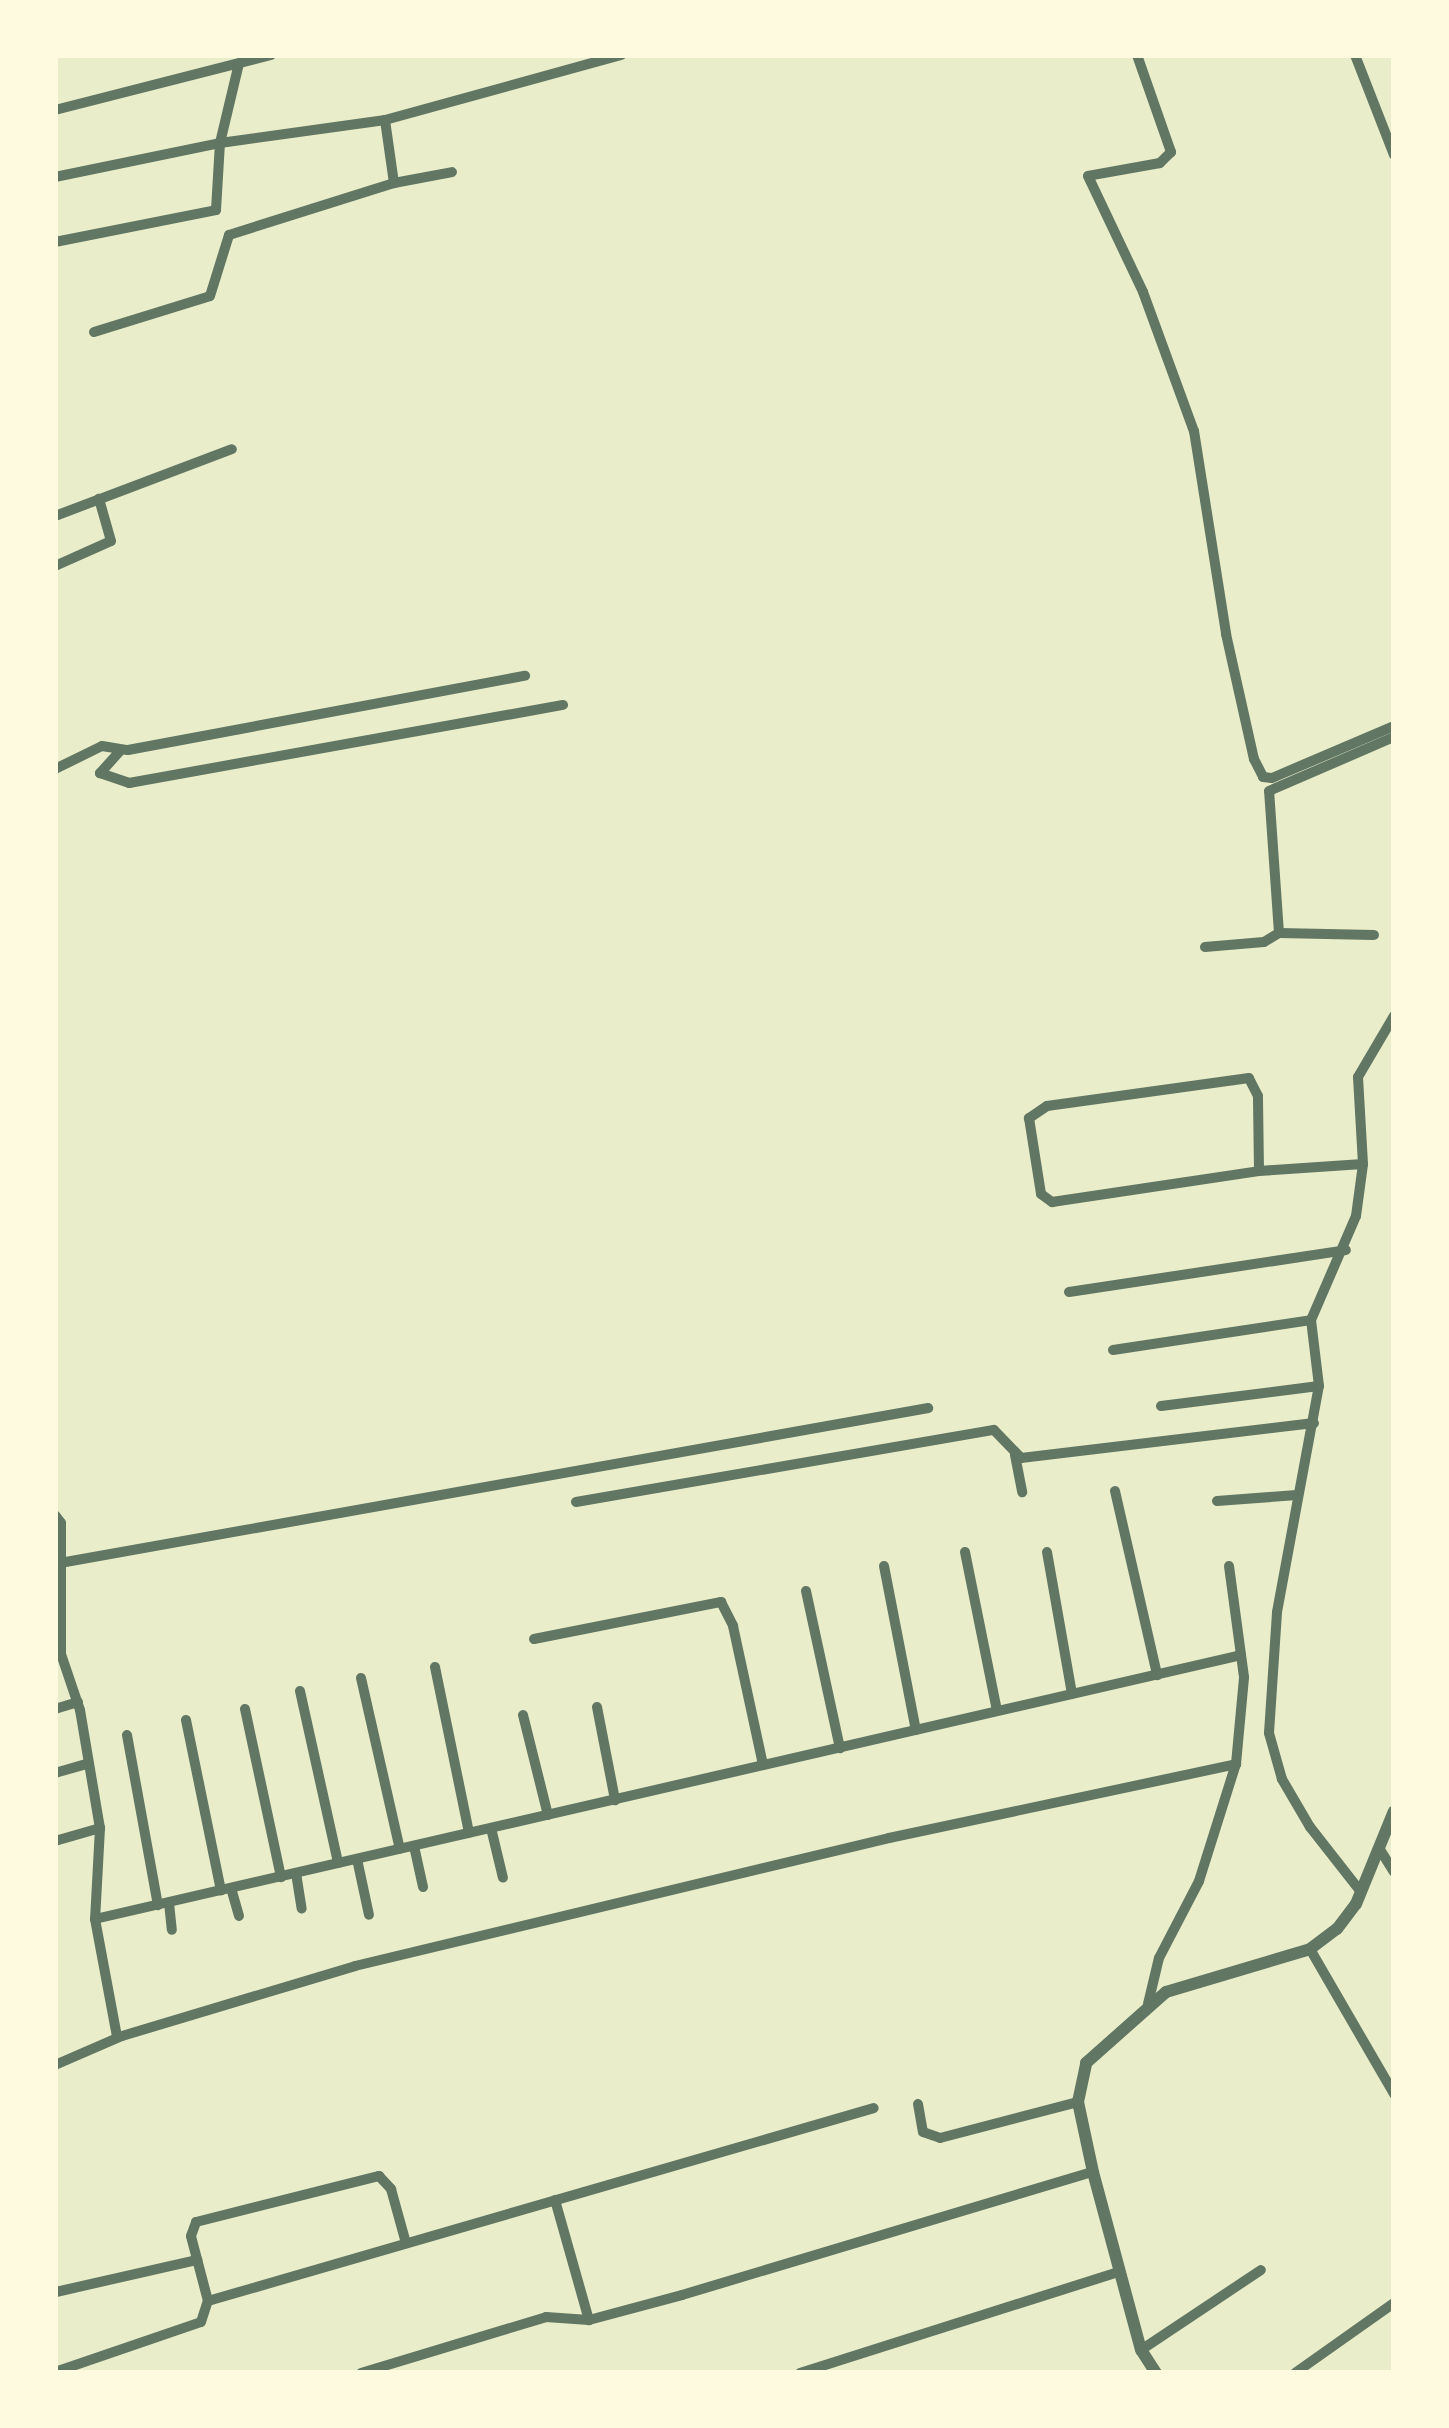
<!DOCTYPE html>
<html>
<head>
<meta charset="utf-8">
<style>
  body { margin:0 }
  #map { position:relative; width:1449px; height:2428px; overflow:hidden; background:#e9edc9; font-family:Figtree,sans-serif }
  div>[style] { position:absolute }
  .minor>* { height:10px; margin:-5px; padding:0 5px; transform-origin:5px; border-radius:5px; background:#617663 }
  .tertiary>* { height:12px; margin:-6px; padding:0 6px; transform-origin:6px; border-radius:6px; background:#617663 }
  span { translate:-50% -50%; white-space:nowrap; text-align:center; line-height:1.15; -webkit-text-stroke:9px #fefae0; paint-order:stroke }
  .frame { position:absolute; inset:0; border:58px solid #fefae0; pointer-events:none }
</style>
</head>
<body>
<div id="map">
  <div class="minor">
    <i style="left:1137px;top:55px;width:103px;rotate:70.7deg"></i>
    <i style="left:1171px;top:152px;width:16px;rotate:135deg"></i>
    <i style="left:1160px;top:163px;width:73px;rotate:169.8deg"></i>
    <i style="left:1088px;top:176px;width:128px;rotate:64.6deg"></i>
    <i style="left:1143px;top:292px;width:148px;rotate:69.9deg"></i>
    <i style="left:1194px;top:431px;width:206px;rotate:81deg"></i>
    <i style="left:1226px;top:634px;width:128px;rotate:77.4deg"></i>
    <i style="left:1254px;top:759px;width:20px;rotate:63deg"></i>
    <i style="left:1263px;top:777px;width:9px;rotate:6deg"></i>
    <i style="left:1272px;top:778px;width:133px;rotate:-23.1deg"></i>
    <i style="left:1355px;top:55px;width:107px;rotate:68.7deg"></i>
    <i style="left:55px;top:110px;width:223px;rotate:-14.3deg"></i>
    <i style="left:385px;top:120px;width:64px;rotate:81.9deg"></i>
    <i style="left:55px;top:177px;width:168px;rotate:-11.6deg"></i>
    <i style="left:220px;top:143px;width:167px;rotate:-7.9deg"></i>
    <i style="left:385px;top:120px;width:245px;rotate:-15.4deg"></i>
    <i style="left:55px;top:242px;width:164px;rotate:-11.2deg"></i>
    <i style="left:216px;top:210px;width:67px;rotate:-86.6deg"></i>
    <i style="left:220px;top:143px;width:82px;rotate:-76.6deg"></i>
    <i style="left:94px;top:332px;width:121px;rotate:-17.2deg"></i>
    <i style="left:210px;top:296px;width:64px;rotate:-72.7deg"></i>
    <i style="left:229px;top:235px;width:173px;rotate:-17.5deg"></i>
    <i style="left:394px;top:183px;width:59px;rotate:-10.7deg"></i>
    <i style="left:55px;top:516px;width:189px;rotate:-20.7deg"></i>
    <i style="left:55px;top:566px;width:61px;rotate:-24.1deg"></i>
    <i style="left:111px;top:541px;width:44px;rotate:-105.9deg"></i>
    <i style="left:120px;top:751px;width:30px;rotate:132deg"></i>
    <i style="left:100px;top:773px;width:31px;rotate:19deg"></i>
    <i style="left:129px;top:783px;width:441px;rotate:-10.2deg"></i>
    <i style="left:55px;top:769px;width:52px;rotate:-26.1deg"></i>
    <i style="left:102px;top:746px;width:26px;rotate:9deg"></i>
    <i style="left:128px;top:750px;width:404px;rotate:-10.6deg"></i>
    <i style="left:1279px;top:933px;width:142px;rotate:-94deg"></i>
    <i style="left:1269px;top:791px;width:136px;rotate:-23.4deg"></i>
    <i style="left:1205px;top:947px;width:59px;rotate:-4.8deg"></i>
    <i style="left:1264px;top:942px;width:17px;rotate:-31deg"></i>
    <i style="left:1279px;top:933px;width:95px;rotate:1.2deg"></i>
    <i style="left:1259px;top:1171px;width:75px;rotate:-90.8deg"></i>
    <i style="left:1258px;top:1096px;width:20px;rotate:-117deg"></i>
    <i style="left:1249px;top:1078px;width:204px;rotate:172.1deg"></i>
    <i style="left:1047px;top:1106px;width:22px;rotate:146deg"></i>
    <i style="left:1029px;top:1118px;width:77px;rotate:81deg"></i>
    <i style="left:1041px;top:1194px;width:14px;rotate:36deg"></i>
    <i style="left:1052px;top:1202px;width:209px;rotate:-8.5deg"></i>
    <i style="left:1259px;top:1171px;width:104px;rotate:-3.9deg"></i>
    <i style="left:1069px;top:1292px;width:280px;rotate:-8.6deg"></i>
    <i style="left:1113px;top:1350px;width:200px;rotate:-8.6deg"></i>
    <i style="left:1161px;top:1406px;width:159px;rotate:-7.2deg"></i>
    <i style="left:1015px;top:1455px;width:38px;rotate:79deg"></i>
    <i style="left:1115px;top:1491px;width:189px;rotate:77.1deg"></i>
    <i style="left:1217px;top:1501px;width:80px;rotate:-4.3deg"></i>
    <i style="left:576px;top:1502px;width:424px;rotate:-9.8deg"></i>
    <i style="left:994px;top:1430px;width:39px;rotate:46deg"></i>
    <i style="left:1021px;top:1458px;width:295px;rotate:-6.8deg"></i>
    <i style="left:55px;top:1515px;width:10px;rotate:53deg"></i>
    <i style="left:61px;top:1523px;width:131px;rotate:90deg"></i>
    <i style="left:61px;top:1654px;width:59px;rotate:71.3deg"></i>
    <i style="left:80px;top:1710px;width:120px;rotate:80.4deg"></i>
    <i style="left:100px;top:1828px;width:91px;rotate:93.1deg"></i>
    <i style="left:95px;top:1919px;width:120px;rotate:79.4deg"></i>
    <i style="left:965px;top:1552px;width:162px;rotate:78.6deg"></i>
    <i style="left:1047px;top:1552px;width:144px;rotate:80deg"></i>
    <i style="left:60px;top:1563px;width:882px;rotate:-10.12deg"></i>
    <i style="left:884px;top:1566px;width:167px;rotate:79deg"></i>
    <i style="left:806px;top:1591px;width:161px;rotate:77.8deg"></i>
    <i style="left:534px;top:1639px;width:191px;rotate:-11.2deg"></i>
    <i style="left:721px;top:1602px;width:27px;rotate:63deg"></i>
    <i style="left:733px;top:1626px;width:142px;rotate:77.8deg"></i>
    <i style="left:435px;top:1667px;width:169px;rotate:78.4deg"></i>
    <i style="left:361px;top:1678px;width:175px;rotate:77.2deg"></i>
    <i style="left:300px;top:1691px;width:176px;rotate:77.5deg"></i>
    <i style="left:597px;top:1707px;width:95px;rotate:79deg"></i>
    <i style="left:55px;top:1709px;width:24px;rotate:-17deg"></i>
    <i style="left:245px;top:1709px;width:172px;rotate:77.9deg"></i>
    <i style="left:523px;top:1715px;width:103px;rotate:76deg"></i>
    <i style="left:186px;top:1720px;width:174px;rotate:78.4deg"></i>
    <i style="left:127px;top:1735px;width:173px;rotate:79.7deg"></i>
    <i style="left:55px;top:1773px;width:33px;rotate:-16deg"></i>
    <i style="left:491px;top:1828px;width:51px;rotate:76.5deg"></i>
    <i style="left:55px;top:1841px;width:47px;rotate:-16.1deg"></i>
    <i style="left:414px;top:1846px;width:42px;rotate:77.6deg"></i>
    <i style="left:1379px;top:1848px;width:28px;rotate:58deg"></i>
    <i style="left:357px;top:1859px;width:57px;rotate:77.9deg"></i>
    <i style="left:296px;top:1873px;width:36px;rotate:81deg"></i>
    <i style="left:231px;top:1888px;width:29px;rotate:74deg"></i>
    <i style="left:1361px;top:1892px;width:83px;rotate:-128.1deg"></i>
    <i style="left:1310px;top:1827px;width:56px;rotate:-120.3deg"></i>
    <i style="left:1282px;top:1779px;width:48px;rotate:-105.8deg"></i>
    <i style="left:1269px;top:1733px;width:121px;rotate:-86.2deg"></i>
    <i style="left:1277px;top:1612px;width:230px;rotate:-79.5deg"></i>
    <i style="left:1319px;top:1386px;width:66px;rotate:-96.9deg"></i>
    <i style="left:1311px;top:1320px;width:113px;rotate:-66.6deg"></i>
    <i style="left:1356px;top:1216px;width:52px;rotate:-82.3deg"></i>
    <i style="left:1363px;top:1164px;width:87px;rotate:-93.3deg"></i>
    <i style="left:1358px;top:1077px;width:71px;rotate:-59.5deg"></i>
    <i style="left:169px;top:1903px;width:27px;rotate:84deg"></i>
    <i style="left:95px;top:1919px;width:1176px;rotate:-12.97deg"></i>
    <i style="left:1310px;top:1949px;width:168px;rotate:59.9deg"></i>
    <i style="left:1148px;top:2004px;width:47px;rotate:-76.6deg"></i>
    <i style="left:1159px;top:1958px;width:87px;rotate:-62.5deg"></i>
    <i style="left:1199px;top:1881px;width:123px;rotate:-72.5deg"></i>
    <i style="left:1236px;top:1764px;width:87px;rotate:-84.7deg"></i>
    <i style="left:1244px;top:1677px;width:112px;rotate:-97.7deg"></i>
    <i style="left:55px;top:2065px;width:73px;rotate:-23.4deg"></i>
    <i style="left:122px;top:2036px;width:243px;rotate:-16.7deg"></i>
    <i style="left:355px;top:1966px;width:549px;rotate:-13.48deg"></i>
    <i style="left:889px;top:1838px;width:355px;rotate:-12deg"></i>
    <i style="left:918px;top:2104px;width:28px;rotate:80deg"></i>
    <i style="left:923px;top:2132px;width:18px;rotate:19deg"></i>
    <i style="left:940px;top:2138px;width:143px;rotate:-14.6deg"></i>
    <i style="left:555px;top:2200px;width:125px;rotate:74.2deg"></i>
    <i style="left:56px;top:2292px;width:145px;rotate:-12.8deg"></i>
    <i style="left:208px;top:2301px;width:693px;rotate:-16.16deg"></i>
    <i style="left:1141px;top:2350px;width:144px;rotate:-33.7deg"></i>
    <i style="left:55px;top:2372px;width:154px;rotate:-18.9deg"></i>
    <i style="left:201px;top:2322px;width:22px;rotate:-72deg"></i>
    <i style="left:208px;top:2301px;width:67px;rotate:-104.7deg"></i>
    <i style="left:191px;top:2236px;width:15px;rotate:-70deg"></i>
    <i style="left:196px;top:2222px;width:189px;rotate:-14.1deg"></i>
    <i style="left:379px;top:2176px;width:18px;rotate:47deg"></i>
    <i style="left:391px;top:2189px;width:56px;rotate:74.5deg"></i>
    <i style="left:361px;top:2373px;width:193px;rotate:-16.8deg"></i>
    <i style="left:546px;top:2317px;width:43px;rotate:4deg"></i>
    <i style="left:589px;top:2320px;width:96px;rotate:-15deg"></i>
    <i style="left:682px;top:2295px;width:429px;rotate:-16.7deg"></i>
    <i style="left:800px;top:2373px;width:334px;rotate:-17.6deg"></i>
    <i style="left:1295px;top:2373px;width:121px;rotate:-35.3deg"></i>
  </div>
  <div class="tertiary">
    <i style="left:1156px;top:2373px;width:27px;rotate:-123deg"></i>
    <i style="left:1141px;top:2350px;width:184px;rotate:-105.1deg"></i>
    <i style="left:1093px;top:2172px;width:72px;rotate:-102.1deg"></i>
    <i style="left:1078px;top:2102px;width:40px;rotate:-78deg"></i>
    <i style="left:1086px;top:2063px;width:107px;rotate:-41.6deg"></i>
    <i style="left:1166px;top:1992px;width:150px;rotate:-16.6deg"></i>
    <i style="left:1310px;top:1949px;width:34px;rotate:-37deg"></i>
    <i style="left:1337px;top:1929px;width:31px;rotate:-53deg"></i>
    <i style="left:1356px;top:1904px;width:100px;rotate:-67.8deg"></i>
  </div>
  <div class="frame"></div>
</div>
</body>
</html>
